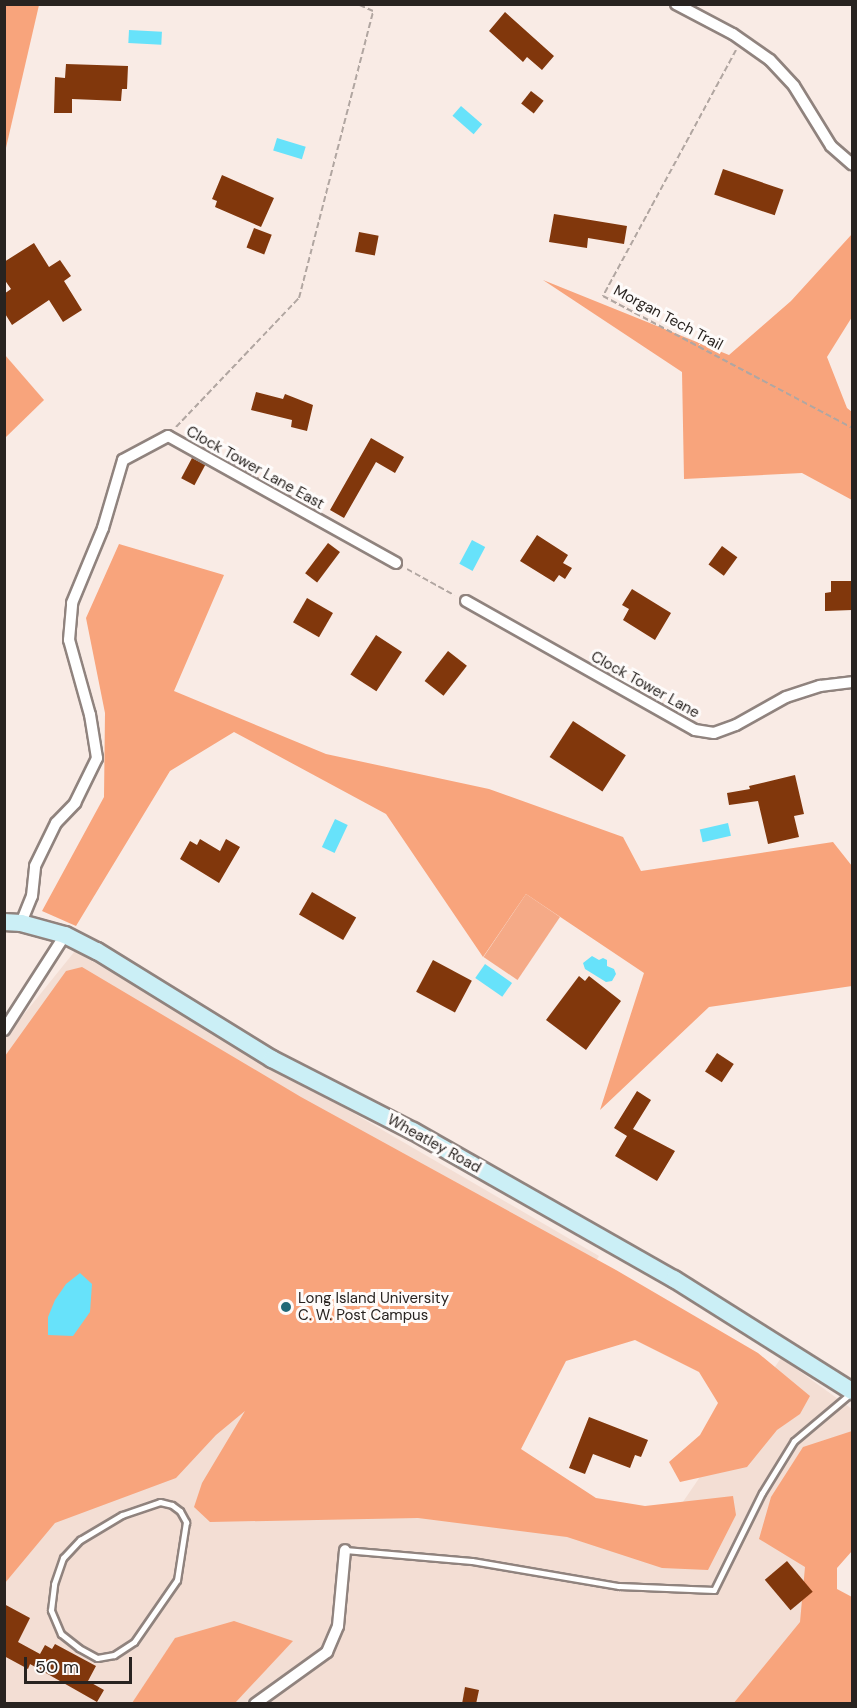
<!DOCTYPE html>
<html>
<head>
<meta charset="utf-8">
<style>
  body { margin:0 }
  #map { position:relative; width:857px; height:1708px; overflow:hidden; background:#f9ebe5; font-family:"DM Sans",sans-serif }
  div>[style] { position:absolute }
  .built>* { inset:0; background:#f3ded4 }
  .green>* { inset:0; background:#f5aa87; transform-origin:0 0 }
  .forest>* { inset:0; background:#f8a47c }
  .water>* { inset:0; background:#67e2fa; transform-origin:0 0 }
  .building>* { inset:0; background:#81370c; transform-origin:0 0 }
  .path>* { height:2px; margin-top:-1px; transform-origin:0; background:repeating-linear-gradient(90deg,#b1a6a1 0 6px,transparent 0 9px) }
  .roads { filter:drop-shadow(2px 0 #90837e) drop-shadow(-2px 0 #90837e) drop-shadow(0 2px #90837e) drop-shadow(0 -2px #90837e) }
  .lane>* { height:5px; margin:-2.5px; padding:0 2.5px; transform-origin:2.5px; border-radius:2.5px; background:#fff }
  .street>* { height:10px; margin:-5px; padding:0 5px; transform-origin:5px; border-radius:5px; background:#fff }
  .secondary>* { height:16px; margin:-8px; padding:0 8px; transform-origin:8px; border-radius:8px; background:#cbeff6 }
  .dots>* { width:16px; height:16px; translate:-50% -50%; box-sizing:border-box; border:3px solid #fefbfa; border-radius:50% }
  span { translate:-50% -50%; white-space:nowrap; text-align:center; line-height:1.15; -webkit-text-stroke:6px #fefbfa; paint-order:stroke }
  .street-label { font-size:15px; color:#282320 }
  .poi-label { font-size:15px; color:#282320 }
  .left { translate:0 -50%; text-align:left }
  .frame { position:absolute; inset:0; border:6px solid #282320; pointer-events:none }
  .scale { position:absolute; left:24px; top:1657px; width:108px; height:27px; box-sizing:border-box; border:3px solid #282320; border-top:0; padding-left:8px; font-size:18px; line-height:21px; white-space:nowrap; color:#282320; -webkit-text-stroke:4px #fefbfa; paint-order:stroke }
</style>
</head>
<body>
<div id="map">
  <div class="built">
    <i style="clip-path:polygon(75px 951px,599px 1256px,474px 1461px,659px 1537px,781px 1358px,852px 1409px,852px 1542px,812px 1588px,852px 1703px,5px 1703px,4px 1039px)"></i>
  </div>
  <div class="green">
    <i style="left:526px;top:894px;width:41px;height:76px;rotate:34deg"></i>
  </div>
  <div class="forest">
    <i style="clip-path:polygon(5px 4px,39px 5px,5px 152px,4px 5px)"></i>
    <i style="clip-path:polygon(852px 234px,852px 317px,827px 357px,847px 408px,852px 412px,852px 500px,802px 473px,684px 479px,682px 372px,543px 280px,729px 355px,791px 301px)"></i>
    <i style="clip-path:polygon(5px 355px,44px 400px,5px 438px,4px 438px)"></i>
    <i style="clip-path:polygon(119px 544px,224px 575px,174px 691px,326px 754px,489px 789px,623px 837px,641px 871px,833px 842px,852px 866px,852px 986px,709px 1007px,600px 1110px,644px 973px,526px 894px,483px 957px,386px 814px,234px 732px,170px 771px,76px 926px,42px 911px,104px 797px,105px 713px,86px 618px)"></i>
    <i style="clip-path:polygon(82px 967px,301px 1097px,616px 1270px,758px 1353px,810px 1396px,800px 1414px,777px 1430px,747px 1467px,680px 1482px,669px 1462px,700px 1435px,718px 1403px,699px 1372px,635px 1340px,566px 1361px,521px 1449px,596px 1498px,645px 1506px,733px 1496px,736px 1515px,708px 1570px,662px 1568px,567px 1537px,418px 1518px,210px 1522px,194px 1507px,202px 1483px,245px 1411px,216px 1435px,176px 1478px,55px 1523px,5px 1583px,5px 1056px,66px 971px)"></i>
    <i style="clip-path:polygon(852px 1431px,852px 1551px,837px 1568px,837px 1589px,852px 1597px,852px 1703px,733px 1704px,800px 1622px,805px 1567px,759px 1539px,771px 1497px,803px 1447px)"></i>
    <i style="clip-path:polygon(234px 1621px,293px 1641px,235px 1703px,132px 1703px,175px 1638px)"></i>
  </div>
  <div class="water">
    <i style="left:129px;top:30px;width:33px;height:13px;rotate:3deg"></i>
    <i style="left:461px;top:106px;width:28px;height:13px;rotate:41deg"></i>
    <i style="left:277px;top:138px;width:30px;height:13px;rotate:17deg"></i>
    <i style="left:472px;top:540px;width:15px;height:27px;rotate:28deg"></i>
    <i style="left:335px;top:819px;width:14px;height:31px;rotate:25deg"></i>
    <i style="left:728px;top:823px;width:13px;height:29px;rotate:77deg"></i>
    <i style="clip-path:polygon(592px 956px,599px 960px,603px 958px,607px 960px,607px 966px,614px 969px,616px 974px,612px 981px,606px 982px,585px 969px,583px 963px)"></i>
    <i style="left:485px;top:964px;width:33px;height:17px;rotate:35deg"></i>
    <i style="clip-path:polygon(80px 1273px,92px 1284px,90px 1312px,73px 1336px,48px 1335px,48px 1317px,55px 1300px,66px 1284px)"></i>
  </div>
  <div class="building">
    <i style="clip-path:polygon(505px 12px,554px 56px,542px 70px,527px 57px,523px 62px,489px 31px)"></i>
    <i style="clip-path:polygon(66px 64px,128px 66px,127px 89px,122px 89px,121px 101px,72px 99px,72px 113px,54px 113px,55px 77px,65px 78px)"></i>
    <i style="left:531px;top:91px;width:16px;height:16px;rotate:38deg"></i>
    <i style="left:723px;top:169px;width:64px;height:27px;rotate:19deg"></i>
    <i style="clip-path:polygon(222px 175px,274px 198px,261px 227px,215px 207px,217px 201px,212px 199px)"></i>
    <i style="clip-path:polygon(554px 214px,627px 226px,624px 244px,588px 238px,587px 248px,549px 242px)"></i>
    <i style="left:254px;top:228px;width:19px;height:21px;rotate:21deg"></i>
    <i style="left:359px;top:232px;width:20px;height:20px;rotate:11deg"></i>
    <i style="clip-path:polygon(34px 243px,49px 267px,60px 260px,71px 276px,64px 281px,82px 310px,63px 322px,49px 300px,12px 325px,4px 312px,4px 294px,11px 289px,4px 279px,4px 262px)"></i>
    <i style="clip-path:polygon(256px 392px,283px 399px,285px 394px,313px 405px,307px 431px,291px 427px,292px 420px,251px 410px)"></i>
    <i style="clip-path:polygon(371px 438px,404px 457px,395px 473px,376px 462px,344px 518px,330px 510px)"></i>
    <i style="left:192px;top:458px;width:15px;height:23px;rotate:28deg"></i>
    <i style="clip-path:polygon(537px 535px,568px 555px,563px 563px,572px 568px,565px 579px,559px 575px,554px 582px,520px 561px)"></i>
    <i style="left:328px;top:543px;width:15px;height:38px;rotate:37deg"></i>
    <i style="left:722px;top:546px;width:19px;height:23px;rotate:36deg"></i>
    <i style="clip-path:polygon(831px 581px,852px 581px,852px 610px,825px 611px,825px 593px,831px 592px)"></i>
    <i style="clip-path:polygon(632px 589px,671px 613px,655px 640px,623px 620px,629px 609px,622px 605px)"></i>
    <i style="left:307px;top:598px;width:30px;height:28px;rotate:30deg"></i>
    <i style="left:376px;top:635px;width:31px;height:47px;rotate:33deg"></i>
    <i style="left:448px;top:651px;width:24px;height:38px;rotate:38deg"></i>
    <i style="left:573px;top:721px;width:63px;height:43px;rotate:33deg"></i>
    <i style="clip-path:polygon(795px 775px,804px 814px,794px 816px,799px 837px,768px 844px,758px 801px,729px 805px,727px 793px,750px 789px,749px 786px)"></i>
    <i style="clip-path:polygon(200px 839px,220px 851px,226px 839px,240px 847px,219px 883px,180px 859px,190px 841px,197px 845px)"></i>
    <i style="left:312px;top:892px;width:51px;height:26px;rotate:30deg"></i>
    <i style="left:433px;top:960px;width:44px;height:36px;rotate:28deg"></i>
    <i style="clip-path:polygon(579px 976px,585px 981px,589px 976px,621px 1001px,586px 1050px,546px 1020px)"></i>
    <i style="left:717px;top:1053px;width:20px;height:22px;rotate:33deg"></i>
    <i style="clip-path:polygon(637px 1091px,651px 1100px,633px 1129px,675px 1151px,657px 1181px,615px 1156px,627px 1136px,614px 1128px)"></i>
    <i style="clip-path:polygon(589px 1417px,648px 1440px,641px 1457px,635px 1455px,630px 1468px,593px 1454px,585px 1474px,569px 1468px)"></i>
    <i style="left:787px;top:1561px;width:40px;height:29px;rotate:50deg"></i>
    <i style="clip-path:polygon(4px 1604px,30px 1618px,18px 1642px,40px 1654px,45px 1645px,52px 1649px,55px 1644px,96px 1666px,88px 1681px,104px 1690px,97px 1702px,30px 1664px,28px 1669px,4px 1656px)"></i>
    <i style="clip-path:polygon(465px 1687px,479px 1690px,476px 1704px,462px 1704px)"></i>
  </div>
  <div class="path">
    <i style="left:736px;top:50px;width:280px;rotate:118.4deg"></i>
    <i style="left:603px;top:296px;width:282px;rotate:27.9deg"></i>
    <i style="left:176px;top:427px;width:178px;rotate:-46.4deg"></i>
    <i style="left:299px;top:298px;width:296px;rotate:-75.5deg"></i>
    <i style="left:373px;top:11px;width:17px;rotate:-156deg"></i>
    <i style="left:407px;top:569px;width:54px;rotate:29deg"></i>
  </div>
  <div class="roads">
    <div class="lane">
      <i style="left:160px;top:1502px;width:12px;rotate:14deg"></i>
      <i style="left:172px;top:1505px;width:10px;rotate:37deg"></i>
      <i style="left:180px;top:1511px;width:13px;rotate:61deg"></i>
      <i style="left:186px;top:1522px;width:59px;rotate:98.8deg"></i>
      <i style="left:177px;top:1580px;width:75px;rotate:124.7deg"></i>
      <i style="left:134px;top:1642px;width:24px;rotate:147deg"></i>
      <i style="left:114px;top:1655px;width:17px;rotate:170deg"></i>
      <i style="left:97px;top:1658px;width:21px;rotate:-151deg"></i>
      <i style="left:79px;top:1648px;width:23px;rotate:-142deg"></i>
      <i style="left:61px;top:1634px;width:26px;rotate:-113deg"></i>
      <i style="left:51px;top:1610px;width:26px;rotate:-83deg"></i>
      <i style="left:54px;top:1584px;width:28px;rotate:-71deg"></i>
      <i style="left:63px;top:1558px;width:25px;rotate:-47deg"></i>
      <i style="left:80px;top:1540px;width:49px;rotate:-30.8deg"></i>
      <i style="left:122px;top:1515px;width:40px;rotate:-18.9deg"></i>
      <i style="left:345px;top:1550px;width:127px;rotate:5deg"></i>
      <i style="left:472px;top:1561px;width:149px;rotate:9.7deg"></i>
      <i style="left:619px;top:1586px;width:95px;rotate:2.4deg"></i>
      <i style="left:714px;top:1590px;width:108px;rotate:-63.7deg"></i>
      <i style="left:762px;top:1493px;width:61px;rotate:-58.4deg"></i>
      <i style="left:794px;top:1441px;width:75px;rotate:-40.1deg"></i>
    </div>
    <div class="street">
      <i style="left:676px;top:4px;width:64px;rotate:27.8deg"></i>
      <i style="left:733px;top:34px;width:45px;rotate:35.1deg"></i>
      <i style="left:770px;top:60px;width:35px;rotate:47deg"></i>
      <i style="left:794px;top:86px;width:70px;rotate:58.3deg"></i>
      <i style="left:831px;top:146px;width:28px;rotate:41deg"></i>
      <i style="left:466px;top:601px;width:263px;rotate:29.4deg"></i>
      <i style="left:695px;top:730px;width:19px;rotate:9deg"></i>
      <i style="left:714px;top:733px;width:23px;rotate:-20deg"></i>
      <i style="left:736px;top:725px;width:57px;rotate:-29.2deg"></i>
      <i style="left:786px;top:697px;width:36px;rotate:-18deg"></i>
      <i style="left:820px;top:686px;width:32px;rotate:-7deg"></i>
      <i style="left:21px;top:923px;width:29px;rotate:-68deg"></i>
      <i style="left:32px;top:896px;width:30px;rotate:-84deg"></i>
      <i style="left:35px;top:866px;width:48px;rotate:-64deg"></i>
      <i style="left:56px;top:823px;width:28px;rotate:-46deg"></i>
      <i style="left:75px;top:803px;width:50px;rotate:-63.9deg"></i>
      <i style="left:97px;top:758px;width:44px;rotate:-99.2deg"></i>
      <i style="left:90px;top:715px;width:78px;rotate:-105.6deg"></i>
      <i style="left:69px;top:640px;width:37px;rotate:-85deg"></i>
      <i style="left:72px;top:603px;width:81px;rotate:-67.5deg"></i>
      <i style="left:103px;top:528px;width:71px;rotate:-73.6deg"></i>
      <i style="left:123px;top:460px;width:51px;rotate:-28.1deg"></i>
      <i style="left:168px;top:436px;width:261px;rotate:29.1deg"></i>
      <i style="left:4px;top:1030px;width:113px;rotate:-57.3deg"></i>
      <i style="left:255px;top:1704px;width:89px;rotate:-35.8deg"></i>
      <i style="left:327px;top:1652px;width:28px;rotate:-67deg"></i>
      <i style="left:338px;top:1626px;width:76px;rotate:-84.7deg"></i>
    </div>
    <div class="secondary">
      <i style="left:4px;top:922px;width:17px;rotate:3deg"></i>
      <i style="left:21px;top:923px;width:46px;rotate:15.3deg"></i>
      <i style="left:65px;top:935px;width:36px;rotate:27deg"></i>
      <i style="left:97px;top:951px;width:206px;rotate:31.7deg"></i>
      <i style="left:272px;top:1059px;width:158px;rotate:27.1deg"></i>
      <i style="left:413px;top:1131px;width:300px;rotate:29.6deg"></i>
      <i style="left:674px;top:1279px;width:210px;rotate:32.2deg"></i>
    </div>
  </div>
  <div class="dots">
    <i style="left:286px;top:1307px;background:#226977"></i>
  </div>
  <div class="street-label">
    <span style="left:668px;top:318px;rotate:28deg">Morgan Tech Trail</span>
    <span style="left:255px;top:468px;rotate:29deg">Clock Tower Lane East</span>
    <span style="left:645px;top:685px;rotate:29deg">Clock Tower Lane</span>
    <span style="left:434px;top:1144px;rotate:29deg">Wheatley Road</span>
  </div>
  <div class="poi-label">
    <span class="left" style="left:298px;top:1307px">Long Island University<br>C. W. Post Campus</span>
  </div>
  <div class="frame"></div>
  <div class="scale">50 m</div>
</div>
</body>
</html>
